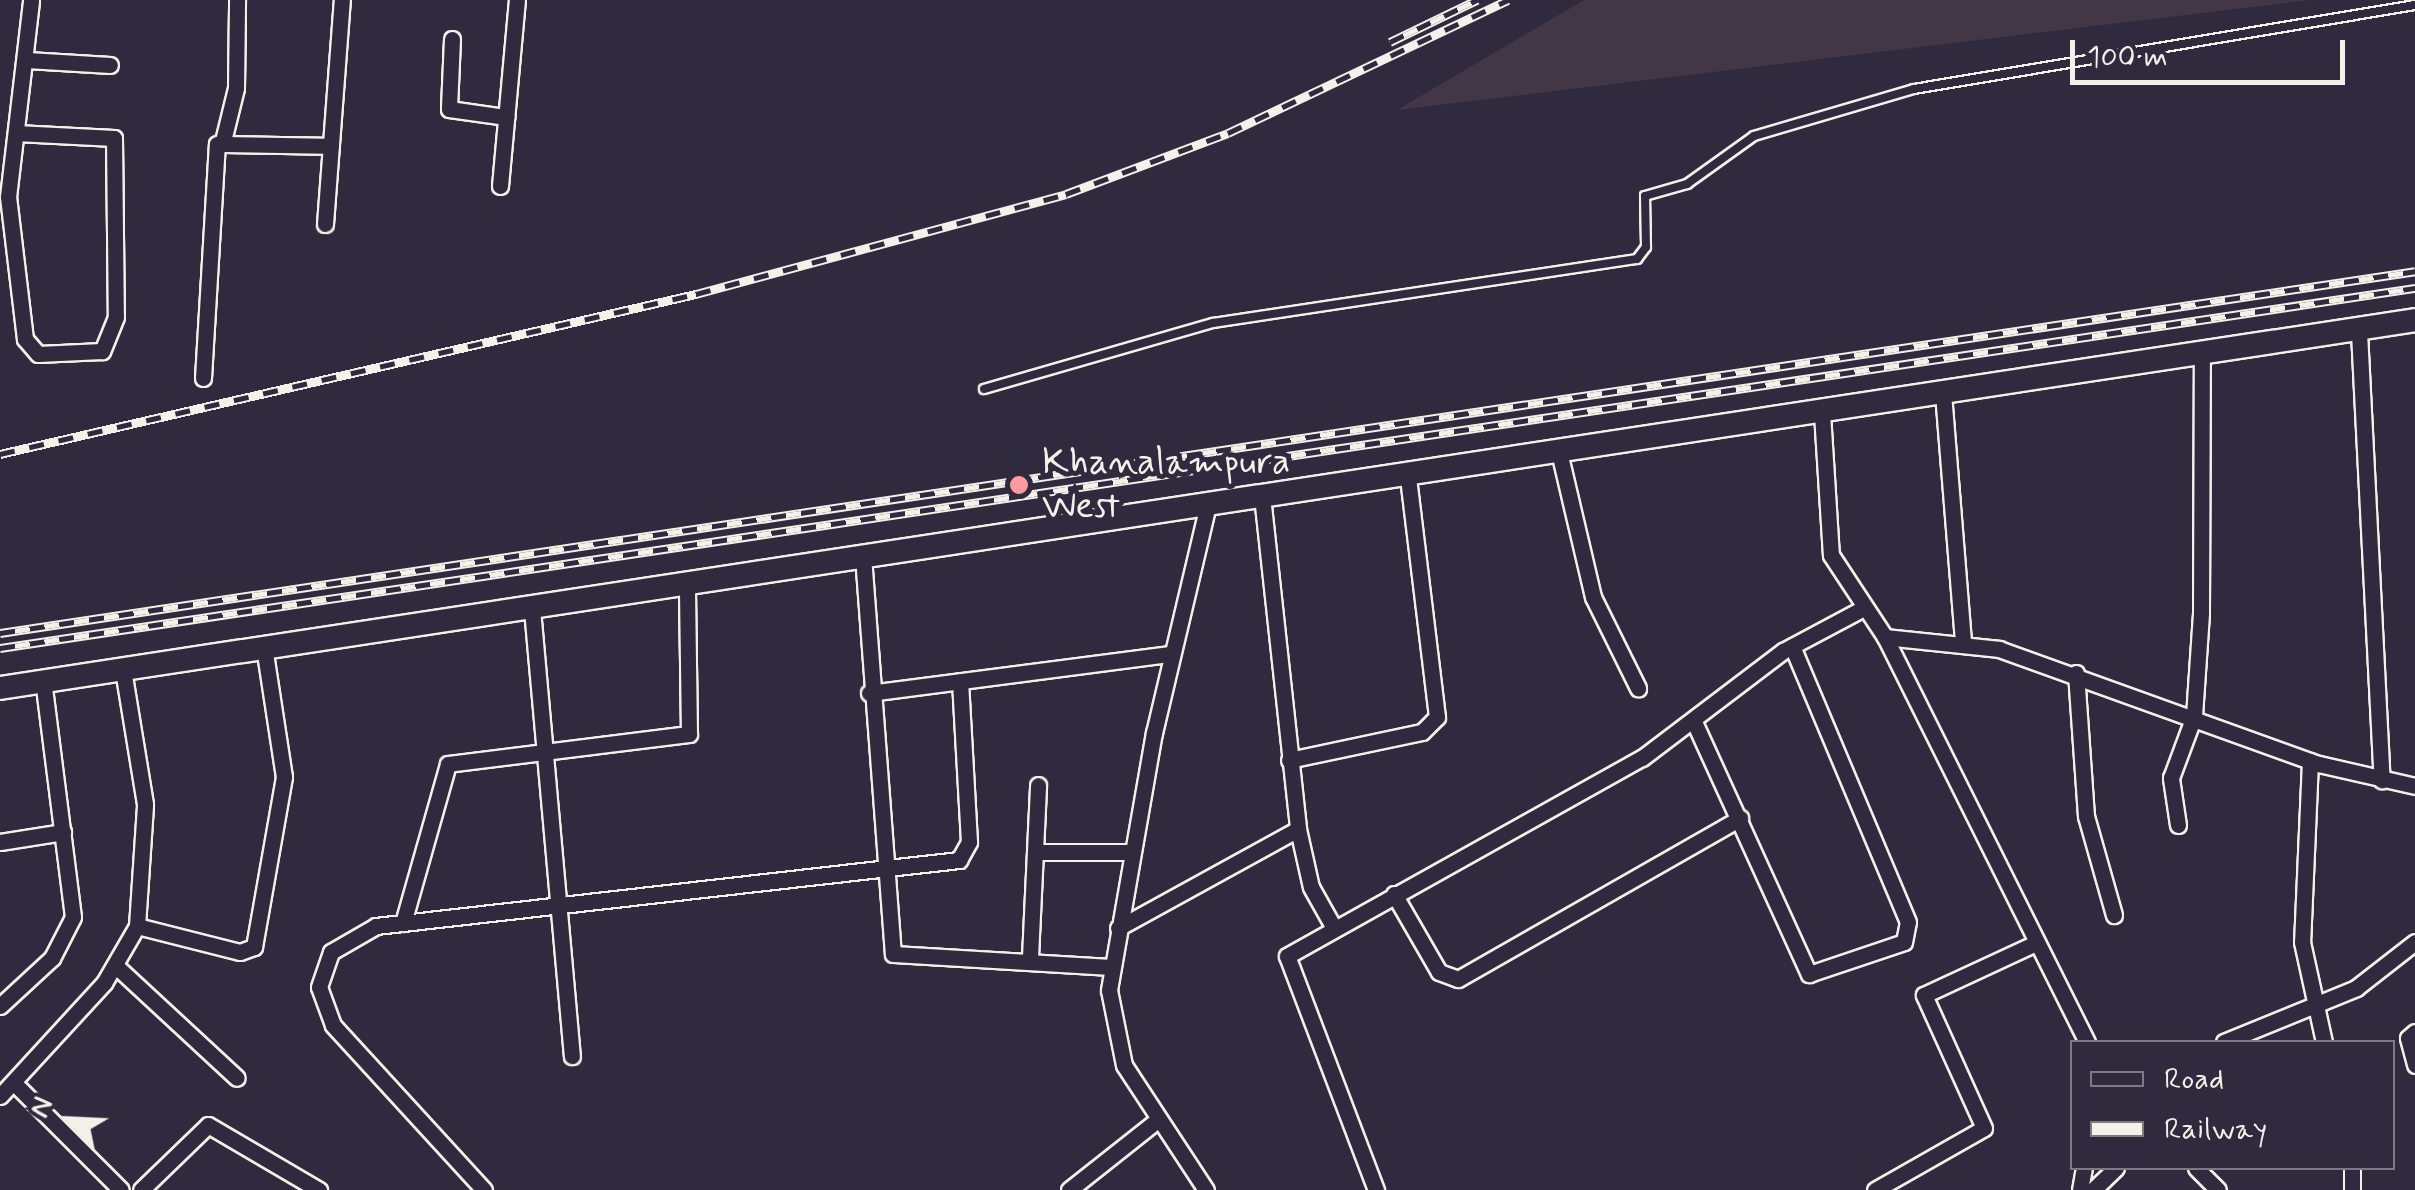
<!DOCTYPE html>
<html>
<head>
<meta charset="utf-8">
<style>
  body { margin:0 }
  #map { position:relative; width:2415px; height:1190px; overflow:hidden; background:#2f2a3d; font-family:Mynerve,sans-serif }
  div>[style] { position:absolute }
  .built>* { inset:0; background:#413746 }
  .roads { filter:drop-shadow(2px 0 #f4f1e8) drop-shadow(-2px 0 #f4f1e8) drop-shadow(0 2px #f4f1e8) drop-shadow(0 -2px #f4f1e8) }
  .service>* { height:8px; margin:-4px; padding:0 4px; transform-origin:4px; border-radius:4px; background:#2f2a3d }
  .minor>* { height:15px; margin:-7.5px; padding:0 7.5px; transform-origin:7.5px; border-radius:7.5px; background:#2f2a3d }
  .secondary>* { height:22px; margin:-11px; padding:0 11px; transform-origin:11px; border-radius:11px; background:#2f2a3d }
  .rail>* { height:9px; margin-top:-4.5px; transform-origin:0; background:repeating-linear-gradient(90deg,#2f2a3d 0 15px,#f4f1e8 0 30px); box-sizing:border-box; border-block:2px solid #f4f1e8 }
  .dots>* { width:28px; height:28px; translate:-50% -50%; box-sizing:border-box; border:5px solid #2f2a3d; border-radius:50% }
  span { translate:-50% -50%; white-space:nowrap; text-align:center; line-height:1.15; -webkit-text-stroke:10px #2f2a3d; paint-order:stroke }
  .poi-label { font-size:38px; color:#f4f1e8 }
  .left { translate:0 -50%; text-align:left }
  .legend { position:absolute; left:2070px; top:1040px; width:325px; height:130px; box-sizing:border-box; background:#2f2a3d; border:2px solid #7e7a81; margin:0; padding:12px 18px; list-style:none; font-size:30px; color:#f4f1e8 }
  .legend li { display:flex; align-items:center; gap:20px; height:50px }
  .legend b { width:50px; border:2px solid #7e7a81 }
  .north { position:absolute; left:20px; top:1070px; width:100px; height:100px; -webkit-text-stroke:8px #2f2a3d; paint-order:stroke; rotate:294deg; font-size:28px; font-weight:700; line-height:40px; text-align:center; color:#f4f1e8 }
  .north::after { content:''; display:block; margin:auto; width:35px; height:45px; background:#f4f1e8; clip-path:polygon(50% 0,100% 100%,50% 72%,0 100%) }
  .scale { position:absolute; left:2070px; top:40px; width:275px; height:45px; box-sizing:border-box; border:5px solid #f4f1e8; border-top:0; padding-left:12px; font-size:30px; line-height:35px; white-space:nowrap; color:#f4f1e8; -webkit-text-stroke:8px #2f2a3d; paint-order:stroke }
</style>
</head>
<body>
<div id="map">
  <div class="built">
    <i style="clip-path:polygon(1584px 0,2311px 0,1397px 110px)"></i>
  </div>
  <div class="roads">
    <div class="service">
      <i style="left:984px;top:389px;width:238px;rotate:-16.1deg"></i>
      <i style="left:1213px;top:323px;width:429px;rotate:-8.6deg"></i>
      <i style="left:1637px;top:259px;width:15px;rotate:-53deg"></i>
      <i style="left:1646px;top:247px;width:51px;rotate:-91.1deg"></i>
      <i style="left:1645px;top:196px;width:44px;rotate:-15.9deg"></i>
      <i style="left:1687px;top:184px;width:82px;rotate:-35.6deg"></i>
      <i style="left:1754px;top:136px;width:167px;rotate:-16.4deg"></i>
      <i style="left:1914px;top:89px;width:508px;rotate:-9.52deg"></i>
    </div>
    <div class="minor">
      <i style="left:452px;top:39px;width:70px;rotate:92.5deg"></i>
      <i style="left:449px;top:109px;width:58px;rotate:8deg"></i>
      <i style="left:27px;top:60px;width:83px;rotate:3.4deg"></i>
      <i style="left:16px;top:133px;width:98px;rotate:2.9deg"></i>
      <i style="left:114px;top:138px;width:179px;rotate:89.4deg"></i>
      <i style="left:116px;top:317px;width:37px;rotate:112deg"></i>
      <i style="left:102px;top:351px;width:64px;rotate:177.3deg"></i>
      <i style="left:38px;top:354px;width:20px;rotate:-131deg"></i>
      <i style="left:25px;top:339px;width:143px;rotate:-96.8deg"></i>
      <i style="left:8px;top:197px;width:198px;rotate:-83.3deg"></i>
      <i style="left:223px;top:141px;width:55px;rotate:-76.2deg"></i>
      <i style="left:236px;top:88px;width:88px;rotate:-89.3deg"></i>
      <i style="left:500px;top:186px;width:187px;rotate:-84.8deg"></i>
      <i style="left:325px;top:224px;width:225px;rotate:-85.7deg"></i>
      <i style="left:2359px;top:332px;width:449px;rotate:87.1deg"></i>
      <i style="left:203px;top:378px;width:234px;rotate:-86.6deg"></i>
      <i style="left:217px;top:144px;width:114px;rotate:1deg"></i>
      <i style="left:1943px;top:393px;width:249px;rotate:85.4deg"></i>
      <i style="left:1822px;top:413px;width:142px;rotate:86.4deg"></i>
      <i style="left:1831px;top:555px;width:98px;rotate:56.6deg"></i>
      <i style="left:1885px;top:637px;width:115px;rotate:6deg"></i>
      <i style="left:1999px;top:649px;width:340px;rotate:19.8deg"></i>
      <i style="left:2319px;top:764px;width:98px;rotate:12.9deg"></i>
      <i style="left:1560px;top:456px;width:145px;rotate:76.8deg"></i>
      <i style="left:1593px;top:597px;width:102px;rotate:63.7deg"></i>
      <i style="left:1262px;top:496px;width:335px;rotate:83.8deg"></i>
      <i style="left:1298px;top:829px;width:59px;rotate:77.4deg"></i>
      <i style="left:1311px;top:887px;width:47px;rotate:60.7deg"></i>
      <i style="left:863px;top:556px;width:399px;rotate:85.7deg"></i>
      <i style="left:893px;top:954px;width:219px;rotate:3.4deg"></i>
      <i style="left:532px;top:609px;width:449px;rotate:84.9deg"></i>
      <i style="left:1885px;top:637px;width:453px;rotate:63.5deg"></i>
      <i style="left:2076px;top:673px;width:143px;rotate:86deg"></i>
      <i style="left:2086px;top:816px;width:103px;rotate:74.2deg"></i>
      <i style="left:869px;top:693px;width:304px;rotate:-7.4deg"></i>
      <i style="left:1695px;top:724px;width:275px;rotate:65.5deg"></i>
      <i style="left:1809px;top:974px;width:100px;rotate:-18.6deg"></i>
      <i style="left:1904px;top:942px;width:20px;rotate:-79deg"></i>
      <i style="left:1908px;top:922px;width:299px;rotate:-112.8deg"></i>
      <i style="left:1289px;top:760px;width:136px;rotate:-11.9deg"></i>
      <i style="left:1422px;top:732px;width:21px;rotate:-45deg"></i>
      <i style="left:1437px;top:717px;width:241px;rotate:-96.9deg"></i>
      <i style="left:2310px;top:761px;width:181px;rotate:92.5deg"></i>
      <i style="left:2302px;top:942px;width:102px;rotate:77.6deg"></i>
      <i style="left:2178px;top:825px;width:48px;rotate:-98.5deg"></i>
      <i style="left:2171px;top:778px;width:66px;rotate:-69.6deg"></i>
      <i style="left:2194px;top:716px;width:103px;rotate:-86.1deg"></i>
      <i style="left:2201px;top:613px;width:257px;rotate:-89.8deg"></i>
      <i style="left:0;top:842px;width:64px;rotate:-9deg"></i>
      <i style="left:1035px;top:852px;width:97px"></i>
      <i style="left:1394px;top:894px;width:90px;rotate:60deg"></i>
      <i style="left:1439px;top:972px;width:20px;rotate:20deg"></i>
      <i style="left:1458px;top:979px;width:325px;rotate:-29.7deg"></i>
      <i style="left:403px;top:923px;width:165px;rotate:-74.2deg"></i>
      <i style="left:448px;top:764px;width:243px;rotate:-7.1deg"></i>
      <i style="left:689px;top:734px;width:147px;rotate:-90.8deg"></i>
      <i style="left:137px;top:926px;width:106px;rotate:14.2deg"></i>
      <i style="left:240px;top:952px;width:15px;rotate:-20deg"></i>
      <i style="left:254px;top:947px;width:173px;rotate:-80deg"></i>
      <i style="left:284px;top:777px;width:133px;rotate:-98.7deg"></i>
      <i style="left:1118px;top:928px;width:205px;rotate:-28.8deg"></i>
      <i style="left:1030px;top:957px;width:172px;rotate:-87.3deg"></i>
      <i style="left:117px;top:967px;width:163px;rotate:42.8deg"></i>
      <i style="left:0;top:1006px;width:71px;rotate:-42.7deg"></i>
      <i style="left:52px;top:958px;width:46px;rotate:-62.9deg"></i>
      <i style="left:73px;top:917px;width:238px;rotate:-97.2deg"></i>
      <i style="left:2415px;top:1032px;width:9px;rotate:139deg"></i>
      <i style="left:2408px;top:1038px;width:28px;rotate:75deg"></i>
      <i style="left:2224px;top:1042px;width:143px;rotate:-22.2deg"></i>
      <i style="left:2356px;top:988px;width:75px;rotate:-37.9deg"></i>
      <i style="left:14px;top:1083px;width:151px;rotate:45deg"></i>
      <i style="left:0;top:1096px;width:154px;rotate:-47.4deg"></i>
      <i style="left:104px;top:983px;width:66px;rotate:-59.9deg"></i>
      <i style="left:137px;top:926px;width:122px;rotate:-86.2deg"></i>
      <i style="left:145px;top:804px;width:137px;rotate:-99.3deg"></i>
      <i style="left:2196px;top:1168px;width:31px;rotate:45deg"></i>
      <i style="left:2352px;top:1168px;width:22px;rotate:90deg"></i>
      <i style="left:141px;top:1190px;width:93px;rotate:-44.1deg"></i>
      <i style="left:208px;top:1125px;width:129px;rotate:30.4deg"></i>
      <i style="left:484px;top:1190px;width:224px;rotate:-132.5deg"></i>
      <i style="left:333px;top:1025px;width:40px;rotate:-110.2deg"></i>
      <i style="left:319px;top:987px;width:37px;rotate:-71deg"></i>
      <i style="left:331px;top:952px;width:52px;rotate:-30deg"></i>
      <i style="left:376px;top:926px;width:587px;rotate:-6.46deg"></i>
      <i style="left:959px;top:860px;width:21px;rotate:-61deg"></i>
      <i style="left:969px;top:842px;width:161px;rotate:-93.2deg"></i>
      <i style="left:1069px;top:1190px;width:111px;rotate:-38.4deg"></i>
      <i style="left:1206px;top:1190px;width:149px;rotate:-123.3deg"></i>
      <i style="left:1124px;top:1065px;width:76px;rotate:-101.3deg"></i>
      <i style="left:1109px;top:990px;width:261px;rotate:-80.1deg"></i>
      <i style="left:1154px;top:733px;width:235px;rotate:-76.7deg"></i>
      <i style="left:1376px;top:1190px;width:250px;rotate:-110.8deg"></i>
      <i style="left:1287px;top:956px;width:406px;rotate:-29.2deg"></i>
      <i style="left:1642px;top:758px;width:177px;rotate:-37.2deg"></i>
      <i style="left:1783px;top:651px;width:89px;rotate:-28deg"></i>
      <i style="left:1875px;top:1190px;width:125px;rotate:-29.6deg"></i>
      <i style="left:1984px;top:1128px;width:146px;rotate:-114.3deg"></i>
      <i style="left:1924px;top:995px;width:123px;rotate:-24.9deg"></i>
      <i style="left:2080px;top:1190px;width:22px;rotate:-80deg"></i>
      <i style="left:2093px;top:1190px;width:32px;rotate:-44deg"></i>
    </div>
    <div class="secondary">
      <i style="left:0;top:688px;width:2443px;rotate:-8.66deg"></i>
    </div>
  </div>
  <div class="rail">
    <i style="left:1390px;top:42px;width:97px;rotate:-25.8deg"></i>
    <i style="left:0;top:454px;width:714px;rotate:-12.95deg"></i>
    <i style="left:696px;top:294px;width:383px;rotate:-15.1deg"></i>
    <i style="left:1066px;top:194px;width:173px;rotate:-20.6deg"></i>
    <i style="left:1228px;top:133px;width:310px;rotate:-25.4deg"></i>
    <i style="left:0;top:633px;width:2442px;rotate:-8.52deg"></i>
    <i style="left:0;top:648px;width:2442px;rotate:-8.48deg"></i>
  </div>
  <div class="dots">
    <i style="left:1019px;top:485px;background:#ff9aa2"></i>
  </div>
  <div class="poi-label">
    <span class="left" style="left:1042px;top:485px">Khanalampura<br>West</span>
  </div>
  <ul class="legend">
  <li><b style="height:12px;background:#2f2a3d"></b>Road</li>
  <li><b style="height:12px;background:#f4f1e8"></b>Railway</li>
  </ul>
  <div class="north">N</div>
  <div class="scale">100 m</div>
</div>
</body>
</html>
